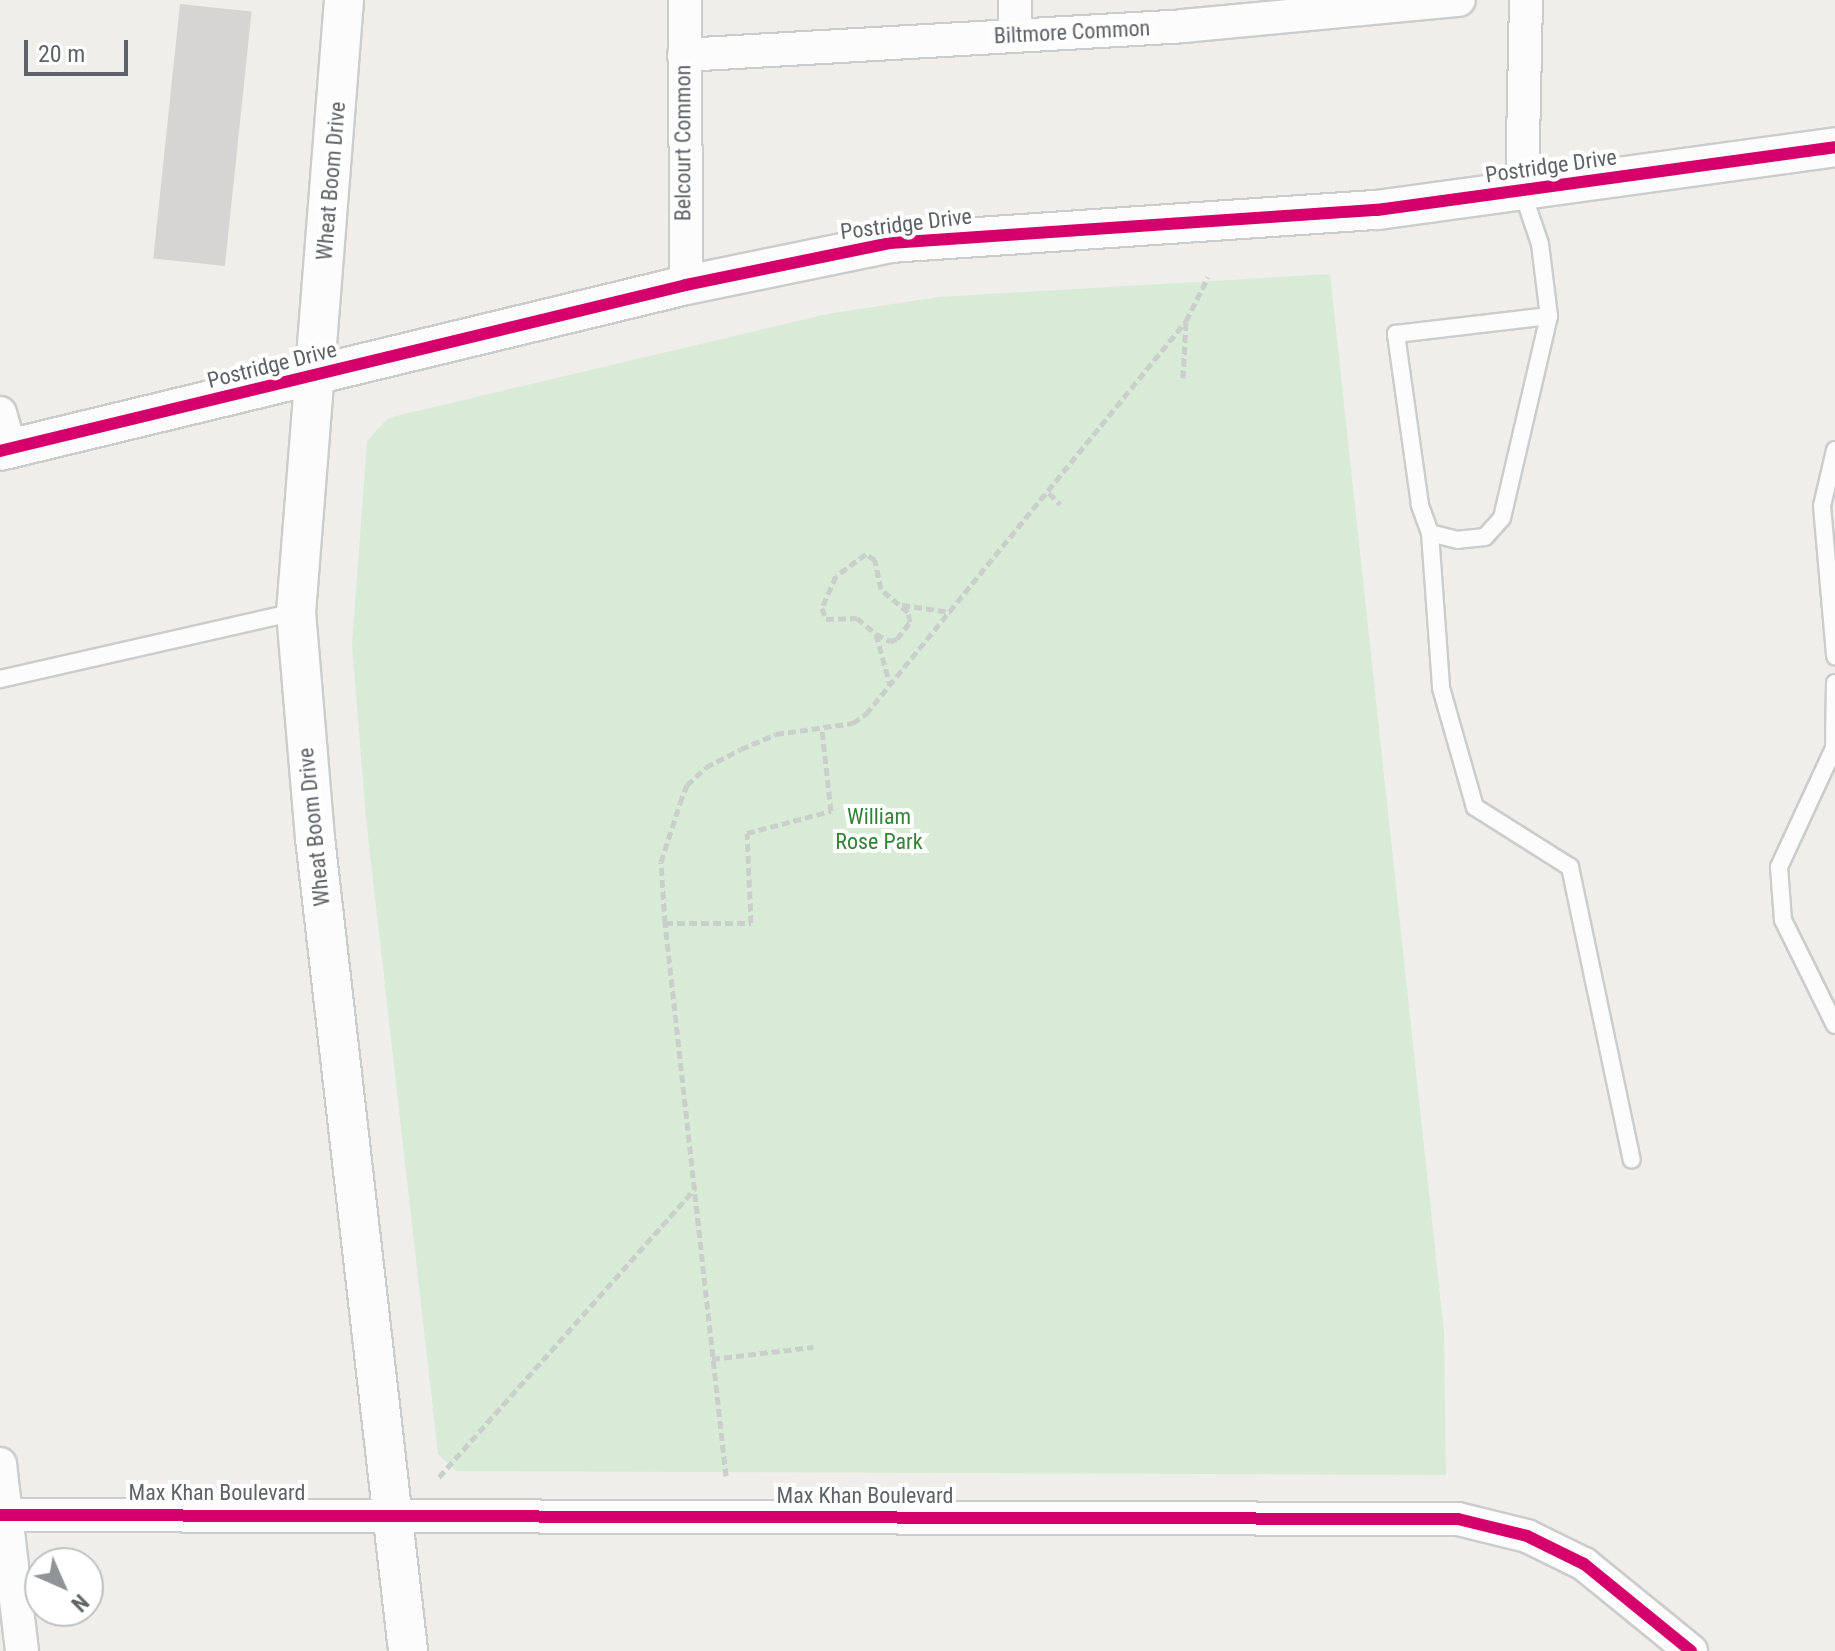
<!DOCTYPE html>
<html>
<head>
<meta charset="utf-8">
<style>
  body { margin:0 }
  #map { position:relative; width:1835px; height:1651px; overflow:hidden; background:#efeeea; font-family:"Roboto Condensed",sans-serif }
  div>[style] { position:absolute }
  .green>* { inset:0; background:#d8ebd6 }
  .building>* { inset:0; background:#d6d5d3; transform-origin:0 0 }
  .path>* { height:5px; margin-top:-2.5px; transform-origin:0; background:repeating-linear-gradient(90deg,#cacfcc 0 8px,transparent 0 12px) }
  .roads { filter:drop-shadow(2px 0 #cbcccc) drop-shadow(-2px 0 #cbcccc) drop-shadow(0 2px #cbcccc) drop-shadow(0 -2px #cbcccc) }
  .service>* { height:16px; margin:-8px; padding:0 8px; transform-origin:8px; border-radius:8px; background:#fdfcfc }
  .minor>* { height:32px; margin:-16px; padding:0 16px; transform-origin:16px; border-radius:16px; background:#fdfcfc }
  .tertiary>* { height:38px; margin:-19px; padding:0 19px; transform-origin:19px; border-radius:19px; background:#fdfcfc }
  .cycleway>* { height:12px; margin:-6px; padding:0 6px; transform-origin:6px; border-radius:6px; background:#d6006c }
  span { translate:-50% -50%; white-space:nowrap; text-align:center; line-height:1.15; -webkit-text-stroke:8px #fff; paint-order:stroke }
  .street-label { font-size:22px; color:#5f6368 }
  .park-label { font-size:22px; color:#348238 }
  .north { position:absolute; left:24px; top:1547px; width:80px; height:80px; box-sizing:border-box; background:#fff; border:2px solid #bfc1c3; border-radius:50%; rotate:135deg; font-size:22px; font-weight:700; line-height:32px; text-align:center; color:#5f6368 }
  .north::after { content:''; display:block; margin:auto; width:28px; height:36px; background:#919496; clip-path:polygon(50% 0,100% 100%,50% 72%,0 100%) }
  .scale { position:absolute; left:24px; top:40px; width:104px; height:36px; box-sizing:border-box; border:4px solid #5f6368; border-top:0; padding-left:10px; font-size:24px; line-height:28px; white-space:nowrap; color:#5f6368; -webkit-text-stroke:6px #fff; paint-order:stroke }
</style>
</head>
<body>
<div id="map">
  <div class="green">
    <i style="clip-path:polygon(1330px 274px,1444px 1332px,1446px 1475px,456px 1471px,438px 1454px,366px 818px,352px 645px,367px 441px,388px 418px,827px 314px,938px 297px)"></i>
  </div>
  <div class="building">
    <i style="left:180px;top:4px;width:72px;height:256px;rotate:6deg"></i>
  </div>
  <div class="path">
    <i style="left:1183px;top:378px;width:57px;rotate:-87deg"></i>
    <i style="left:1049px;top:493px;width:16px;rotate:45deg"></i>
    <i style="left:902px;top:605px;width:49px;rotate:8.1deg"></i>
    <i style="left:876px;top:634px;width:16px;rotate:27deg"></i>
    <i style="left:890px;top:641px;width:7px;rotate:-16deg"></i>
    <i style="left:897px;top:639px;width:21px;rotate:-53deg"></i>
    <i style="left:910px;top:622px;width:10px;rotate:-101deg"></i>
    <i style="left:908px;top:612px;width:35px;rotate:-140deg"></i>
    <i style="left:881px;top:589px;width:30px;rotate:-102deg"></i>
    <i style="left:875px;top:560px;width:11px;rotate:-146deg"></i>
    <i style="left:866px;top:554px;width:37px;rotate:144deg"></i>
    <i style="left:836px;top:576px;width:35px;rotate:114deg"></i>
    <i style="left:822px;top:608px;width:12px;rotate:70deg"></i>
    <i style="left:826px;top:619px;width:31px;rotate:-2deg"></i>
    <i style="left:857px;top:618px;width:25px;rotate:40deg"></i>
    <i style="left:876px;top:634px;width:53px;rotate:74.6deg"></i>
    <i style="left:665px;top:923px;width:86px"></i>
    <i style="left:751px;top:923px;width:90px;rotate:-92.5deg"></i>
    <i style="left:747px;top:833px;width:87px;rotate:-14.7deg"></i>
    <i style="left:831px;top:811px;width:81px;rotate:-96.3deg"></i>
    <i style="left:712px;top:1359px;width:102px;rotate:-6.8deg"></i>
    <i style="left:726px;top:1476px;width:556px;rotate:-96.29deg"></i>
    <i style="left:665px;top:923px;width:61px;rotate:-93.8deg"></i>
    <i style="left:661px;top:862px;width:62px;rotate:-72.1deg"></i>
    <i style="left:680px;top:803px;width:19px;rotate:-69deg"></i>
    <i style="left:687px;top:785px;width:26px;rotate:-43deg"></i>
    <i style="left:706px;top:767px;width:39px;rotate:-27deg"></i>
    <i style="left:741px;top:749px;width:38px;rotate:-23deg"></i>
    <i style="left:776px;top:734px;width:78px;rotate:-8.1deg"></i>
    <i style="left:853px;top:723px;width:16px;rotate:-35deg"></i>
    <i style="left:866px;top:714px;width:507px;rotate:-50.85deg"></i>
    <i style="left:1186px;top:321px;width:49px;rotate:-63.4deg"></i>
    <i style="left:439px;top:1477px;width:385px;rotate:-48.4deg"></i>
  </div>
  <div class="roads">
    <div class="service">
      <i style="left:1522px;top:191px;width:56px;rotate:71.2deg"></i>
      <i style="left:1540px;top:244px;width:73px;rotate:82.9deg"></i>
      <i style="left:1549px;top:316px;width:207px;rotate:103.1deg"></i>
      <i style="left:1502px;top:518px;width:25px;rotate:132deg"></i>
      <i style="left:1485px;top:537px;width:27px;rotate:174deg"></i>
      <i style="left:1458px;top:540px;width:29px;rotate:-166deg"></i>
      <i style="left:1430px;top:533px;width:30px;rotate:-110deg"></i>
      <i style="left:1420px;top:505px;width:173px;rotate:-98deg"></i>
      <i style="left:1396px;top:334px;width:154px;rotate:-6.7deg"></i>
      <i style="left:1835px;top:450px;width:57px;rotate:103.1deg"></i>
      <i style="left:1822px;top:506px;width:151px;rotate:85deg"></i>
      <i style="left:1430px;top:533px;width:155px;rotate:85.9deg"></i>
      <i style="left:1441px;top:688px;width:124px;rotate:74.1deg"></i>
      <i style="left:1475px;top:807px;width:112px;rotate:32.3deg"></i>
      <i style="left:1570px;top:867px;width:299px;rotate:78.1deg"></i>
      <i style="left:0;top:679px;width:303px;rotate:-12.8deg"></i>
      <i style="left:1835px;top:683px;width:65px;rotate:90.9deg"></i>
      <i style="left:1834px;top:748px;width:131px;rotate:114.8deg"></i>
      <i style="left:1779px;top:867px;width:53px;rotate:85.7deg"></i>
      <i style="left:1783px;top:920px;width:117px;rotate:63.7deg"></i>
    </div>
    <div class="minor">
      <i style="left:685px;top:0;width:285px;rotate:89.8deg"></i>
      <i style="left:1015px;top:0;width:34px;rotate:90deg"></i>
      <i style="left:684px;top:55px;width:500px;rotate:-3.3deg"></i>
      <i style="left:1183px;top:26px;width:277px;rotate:-5.4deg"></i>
      <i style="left:1522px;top:191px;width:191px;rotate:-88.8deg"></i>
      <i style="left:0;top:413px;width:36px;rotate:74deg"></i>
      <i style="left:0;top:1464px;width:188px;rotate:83.3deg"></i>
      <i style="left:0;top:1515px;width:1458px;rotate:0.16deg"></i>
      <i style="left:1458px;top:1519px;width:71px;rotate:13.8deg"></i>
      <i style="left:1527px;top:1536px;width:64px;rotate:26.2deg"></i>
      <i style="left:1584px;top:1564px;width:138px;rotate:39.1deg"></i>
    </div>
    <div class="tertiary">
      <i style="left:344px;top:0;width:614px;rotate:94.48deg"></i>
      <i style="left:296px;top:612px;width:227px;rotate:85.2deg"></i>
      <i style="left:315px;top:838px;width:818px;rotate:83.47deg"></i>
      <i style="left:0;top:451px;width:706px;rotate:-13.6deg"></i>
      <i style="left:686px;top:285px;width:208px;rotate:-11.6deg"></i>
      <i style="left:890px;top:243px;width:488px;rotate:-3.9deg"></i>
      <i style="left:1377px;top:210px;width:462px;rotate:-7.8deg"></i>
    </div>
  </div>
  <div class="cycleway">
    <i style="left:0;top:451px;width:706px;rotate:-13.6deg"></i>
    <i style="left:686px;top:285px;width:208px;rotate:-11.6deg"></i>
    <i style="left:890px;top:243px;width:488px;rotate:-3.9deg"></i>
    <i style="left:1377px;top:210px;width:462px;rotate:-7.8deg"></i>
    <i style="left:0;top:1515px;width:1458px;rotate:0.16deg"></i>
    <i style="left:1458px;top:1519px;width:71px;rotate:13.8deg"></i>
    <i style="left:1527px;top:1536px;width:64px;rotate:26.2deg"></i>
    <i style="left:1584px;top:1564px;width:138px;rotate:39.1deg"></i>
  </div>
  <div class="street-label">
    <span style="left:1072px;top:32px;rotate:-3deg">Biltmore Common</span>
    <span style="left:683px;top:143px;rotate:-90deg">Belcourt Common</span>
    <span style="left:1551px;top:166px;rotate:-8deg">Postridge Drive</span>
    <span style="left:331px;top:181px;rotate:-85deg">Wheat Boom Drive</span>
    <span style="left:906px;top:224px;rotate:-7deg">Postridge Drive</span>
    <span style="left:272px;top:365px;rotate:-14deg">Postridge Drive</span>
    <span style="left:314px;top:827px;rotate:-96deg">Wheat Boom Drive</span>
    <span style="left:217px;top:1493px">Max Khan Boulevard</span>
    <span style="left:865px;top:1496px">Max Khan Boulevard</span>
  </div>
  <div class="park-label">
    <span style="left:879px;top:829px">William<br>Rose Park</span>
  </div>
  <div class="north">N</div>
  <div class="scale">20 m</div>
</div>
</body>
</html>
